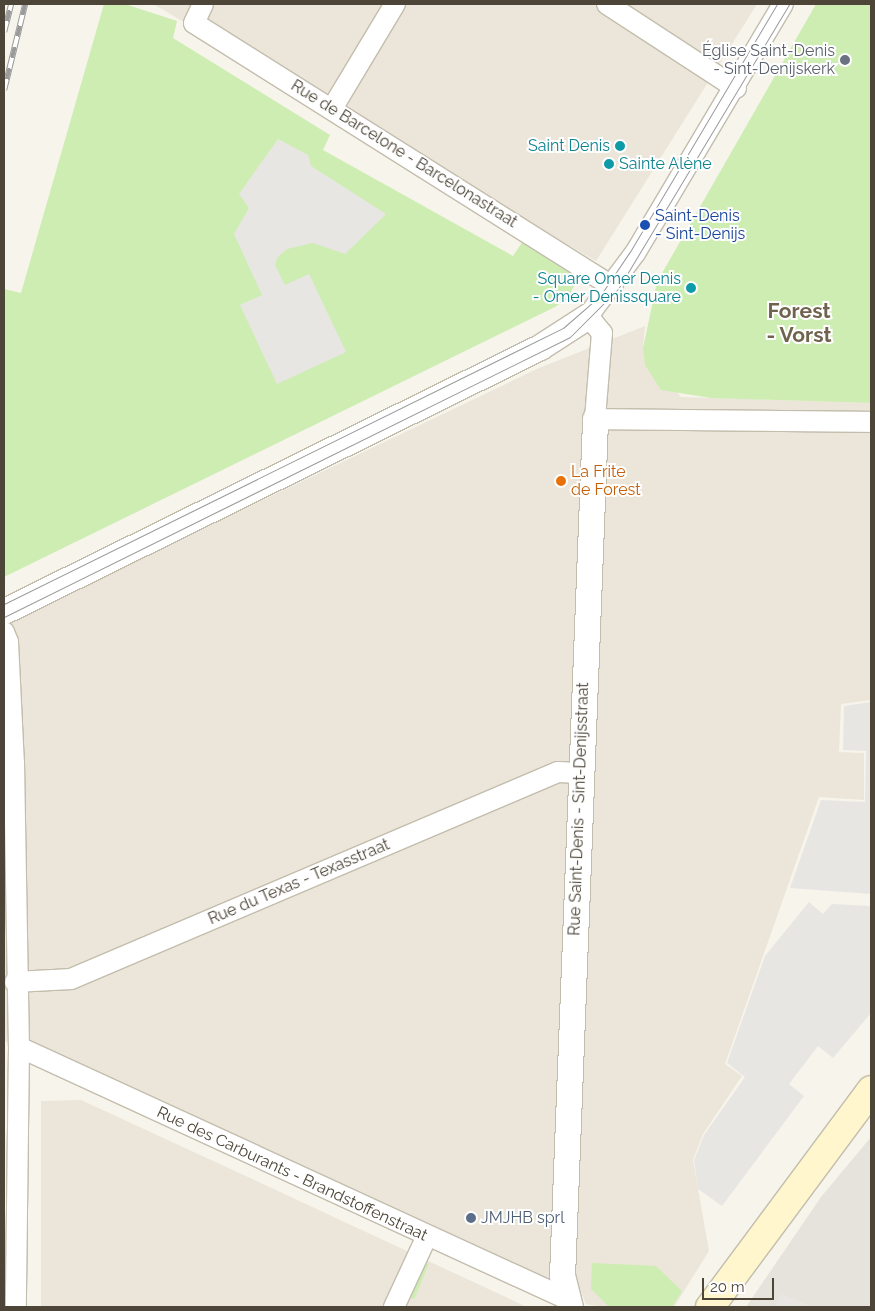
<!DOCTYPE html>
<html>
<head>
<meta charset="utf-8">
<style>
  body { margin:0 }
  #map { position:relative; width:875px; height:1311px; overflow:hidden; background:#f7f4eb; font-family:Raleway,sans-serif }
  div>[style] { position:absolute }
  .residential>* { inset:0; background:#ebe6d9 }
  .industrial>* { inset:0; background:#e6e3dc }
  .green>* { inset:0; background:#ceedb2; transform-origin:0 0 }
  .parking>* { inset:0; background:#e8e6e3 }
  .roads { filter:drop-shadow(1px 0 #c3bdad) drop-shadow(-1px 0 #c3bdad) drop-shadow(0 1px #c3bdad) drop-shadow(0 -1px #c3bdad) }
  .minor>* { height:20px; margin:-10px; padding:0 10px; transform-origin:10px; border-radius:10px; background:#fff }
  .tertiary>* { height:25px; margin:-12.5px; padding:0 12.5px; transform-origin:12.5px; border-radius:12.5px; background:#fff }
  .secondary>* { height:28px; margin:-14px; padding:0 14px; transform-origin:14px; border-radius:14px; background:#fff6cd }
  .tram>* { height:1px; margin:-0.5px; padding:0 0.5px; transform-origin:0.5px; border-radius:0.5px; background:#9a9a9a }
  .rail>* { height:5.5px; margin-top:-2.75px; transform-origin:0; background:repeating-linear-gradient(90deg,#fff 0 11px,#9a9a9a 0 22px); box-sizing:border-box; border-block:1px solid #9a9a9a }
  .dots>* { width:14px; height:14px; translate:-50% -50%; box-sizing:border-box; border:2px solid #fff; border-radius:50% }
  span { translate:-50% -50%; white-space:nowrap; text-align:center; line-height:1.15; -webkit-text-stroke:4px #fff; paint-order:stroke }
  .worship-label { font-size:16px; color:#5b616d }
  .right { translate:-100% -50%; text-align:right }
  .culture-label { font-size:16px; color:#0d838f }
  .left { translate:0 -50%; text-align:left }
  .street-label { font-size:16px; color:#4c4538 }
  .transit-label { font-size:16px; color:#164399 }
  .food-label { font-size:16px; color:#c56008 }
  .service-label { font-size:16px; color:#4e5e75 }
  .district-label { font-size:21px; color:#70644e; font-weight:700 }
  .frame { position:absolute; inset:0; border:5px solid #4c4538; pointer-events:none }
  .scale { position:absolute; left:702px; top:1278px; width:72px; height:22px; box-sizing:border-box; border:2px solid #4c4538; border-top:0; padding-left:6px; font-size:15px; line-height:18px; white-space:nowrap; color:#4c4538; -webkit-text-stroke:4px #fff; paint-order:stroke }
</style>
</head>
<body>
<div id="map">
  <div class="residential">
    <i style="clip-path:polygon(153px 4px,757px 4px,596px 261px)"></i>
    <i style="clip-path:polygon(645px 326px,643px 348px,681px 397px,871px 403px,871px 700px,841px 704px,839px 752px,864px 753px,864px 800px,819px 797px,725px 1064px,742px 1076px,703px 1134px,693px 1160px,709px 1251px,674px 1307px,602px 1307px,586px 1304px,577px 1282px,542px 1279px,70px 1061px,4px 1041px,4px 624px,539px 368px)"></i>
    <i style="clip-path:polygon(81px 1100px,263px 1184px,527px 1307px,41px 1307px,41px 1101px)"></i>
  </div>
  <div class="industrial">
    <i style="clip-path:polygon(871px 1137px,871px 1307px,746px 1307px,821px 1197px)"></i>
  </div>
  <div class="green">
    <i style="clip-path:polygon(104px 4px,125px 4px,177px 21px,173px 38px,330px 135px,323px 150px,513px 256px,525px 238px,579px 275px,568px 298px,555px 307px,4px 577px,4px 289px,21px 293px)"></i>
    <i style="clip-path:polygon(816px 4px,871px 4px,871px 403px,711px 398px,661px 390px,645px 365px,643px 348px,657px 282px)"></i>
    <i style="left:424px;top:1262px;width:5px;height:38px;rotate:22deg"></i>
    <i style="clip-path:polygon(592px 1263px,656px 1266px,682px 1291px,672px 1307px,609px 1307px,591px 1289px)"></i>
  </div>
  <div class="parking">
    <i style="clip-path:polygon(278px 139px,308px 155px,311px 166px,386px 214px,345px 254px,313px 243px,287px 249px,277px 258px,275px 265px,285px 285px,309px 274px,346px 352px,277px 384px,240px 305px,262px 295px,234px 234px,249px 208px,239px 194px)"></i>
    <i style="clip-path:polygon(871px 702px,871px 894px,790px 888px,821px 800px,865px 802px,866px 751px,843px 750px,844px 706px)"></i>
    <i style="clip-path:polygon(809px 902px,823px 914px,832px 904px,871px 906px,871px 1013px,833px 1058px,818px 1046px,789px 1084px,804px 1096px,722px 1206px,698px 1189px,694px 1160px,704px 1135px,745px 1077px,727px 1063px,765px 956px)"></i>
    <i style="clip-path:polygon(782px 1294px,813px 1307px,774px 1307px)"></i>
  </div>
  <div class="roads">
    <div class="minor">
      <i style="left:203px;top:4px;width:21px;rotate:115deg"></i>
      <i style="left:194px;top:23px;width:495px;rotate:32.2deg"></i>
      <i style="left:607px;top:4px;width:154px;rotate:33.1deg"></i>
      <i style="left:783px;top:4px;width:290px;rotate:120.7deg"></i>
      <i style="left:635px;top:253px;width:79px;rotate:126.7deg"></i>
      <i style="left:588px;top:316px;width:22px;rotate:51deg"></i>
      <i style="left:602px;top:333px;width:86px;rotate:94.7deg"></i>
      <i style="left:595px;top:419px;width:276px;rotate:0.6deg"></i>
      <i style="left:333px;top:107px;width:120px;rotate:-59deg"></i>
      <i style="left:4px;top:632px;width:11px;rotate:68deg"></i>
      <i style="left:8px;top:642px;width:121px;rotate:87.2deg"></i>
      <i style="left:14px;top:763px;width:284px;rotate:89deg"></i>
      <i style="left:19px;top:1047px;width:260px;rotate:90.7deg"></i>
      <i style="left:15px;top:982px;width:56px;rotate:-3.1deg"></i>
      <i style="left:71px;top:979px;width:529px;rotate:-23.03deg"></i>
      <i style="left:558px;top:772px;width:22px;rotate:3deg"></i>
      <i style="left:19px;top:1047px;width:603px;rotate:24.7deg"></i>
      <i style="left:394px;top:1307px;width:78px;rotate:-65.1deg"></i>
    </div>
    <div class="tertiary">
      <i style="left:4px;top:611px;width:597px;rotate:-26.22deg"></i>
      <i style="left:540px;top:347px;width:57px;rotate:-32.9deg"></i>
      <i style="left:570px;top:1307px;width:32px;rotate:-104deg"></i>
      <i style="left:562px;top:1276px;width:858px;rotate:-87.79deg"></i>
    </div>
    <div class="secondary">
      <i style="left:710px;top:1307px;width:270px;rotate:-53.4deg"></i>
    </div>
  </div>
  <div class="tram">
    <i style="left:4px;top:604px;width:623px;rotate:-26.28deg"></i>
    <i style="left:563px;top:328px;width:49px;rotate:-40.9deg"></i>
    <i style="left:600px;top:296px;width:55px;rotate:-56deg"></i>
    <i style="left:631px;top:250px;width:286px;rotate:-59.3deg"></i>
    <i style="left:4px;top:617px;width:631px;rotate:-26.32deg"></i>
    <i style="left:570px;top:337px;width:68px;rotate:-45deg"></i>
    <i style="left:618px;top:289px;width:332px;rotate:-59deg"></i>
  </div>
  <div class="rail">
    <i style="left:4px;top:32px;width:29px;rotate:-76deg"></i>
    <i style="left:4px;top:90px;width:89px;rotate:-76.3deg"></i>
  </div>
  <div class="dots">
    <i style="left:845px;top:60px;background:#6b7280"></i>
    <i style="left:620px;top:146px;background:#0f9aa8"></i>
    <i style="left:609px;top:164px;background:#0f9aa8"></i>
    <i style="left:645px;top:225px;background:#1a4fb4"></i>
    <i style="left:691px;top:288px;background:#0f9aa8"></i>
    <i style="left:561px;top:481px;background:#e8710a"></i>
    <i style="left:471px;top:1218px;background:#5c6f8a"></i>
  </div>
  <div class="worship-label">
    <span class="right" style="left:835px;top:60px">Église Saint-Denis<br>- Sint-Denijskerk</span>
  </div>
  <div class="culture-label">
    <span class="right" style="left:610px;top:146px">Saint Denis</span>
    <span class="left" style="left:619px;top:164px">Sainte Alène</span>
    <span class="right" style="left:681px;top:288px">Square Omer Denis<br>- Omer Denissquare</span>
  </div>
  <div class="street-label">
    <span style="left:404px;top:154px;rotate:32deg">Rue de Barcelone - Barcelonastraat</span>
    <span style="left:579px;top:809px;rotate:-88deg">Rue Saint-Denis - Sint-Denijsstraat</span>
    <span style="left:299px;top:882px;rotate:-23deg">Rue du Texas - Texasstraat</span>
    <span style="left:292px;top:1174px;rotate:25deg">Rue des Carburants - Brandstoffenstraat</span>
  </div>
  <div class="transit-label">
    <span class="left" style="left:655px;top:225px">Saint-Denis<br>- Sint-Denijs</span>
  </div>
  <div class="food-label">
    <span class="left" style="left:571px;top:481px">La Frite<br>de Forest</span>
  </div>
  <div class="service-label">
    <span class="left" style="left:481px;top:1218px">JMJHB sprl</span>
  </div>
  <div class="district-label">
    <span style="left:799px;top:323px">Forest<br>- Vorst</span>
  </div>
  <div class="frame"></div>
  <div class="scale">20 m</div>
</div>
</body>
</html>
